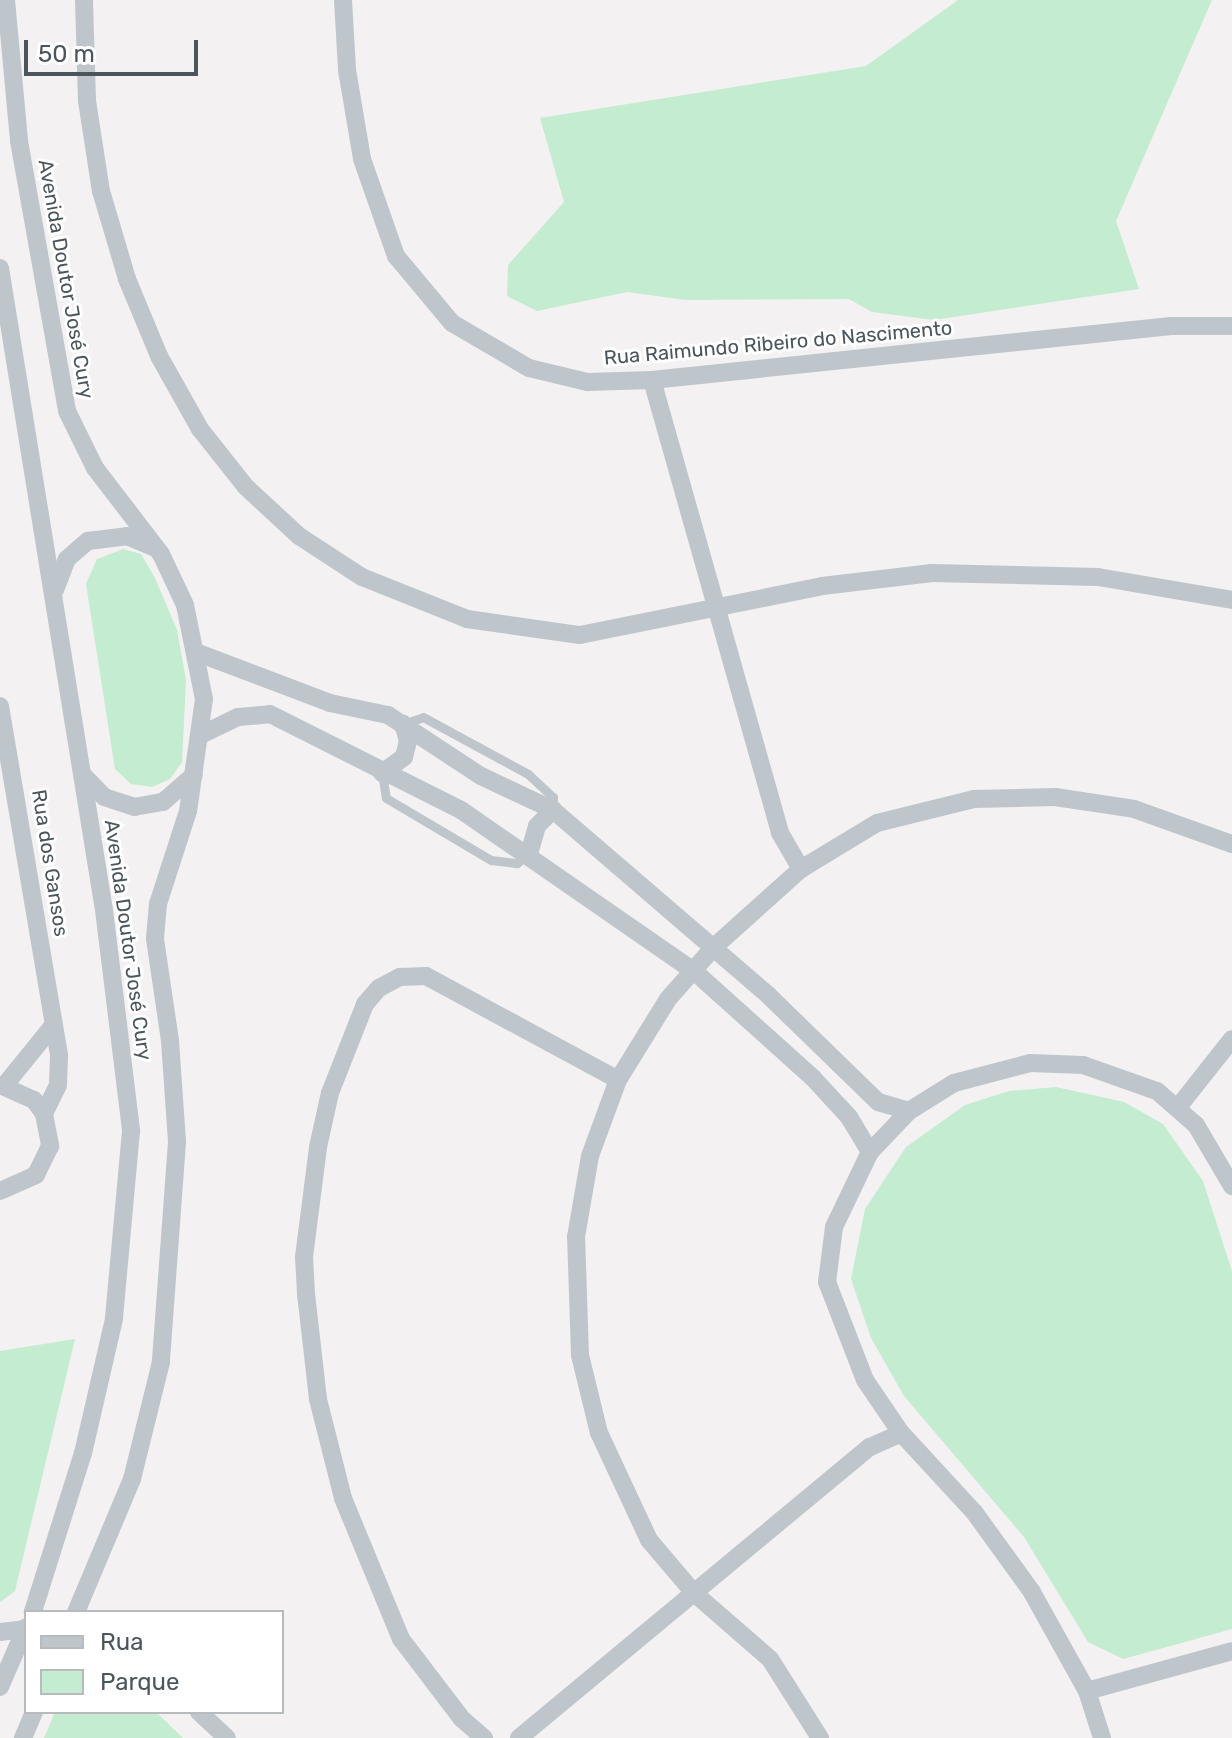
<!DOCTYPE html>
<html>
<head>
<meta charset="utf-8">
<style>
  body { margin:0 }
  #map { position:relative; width:1232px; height:1738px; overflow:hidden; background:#f3f1f1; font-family:Rubik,sans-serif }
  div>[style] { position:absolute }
  .green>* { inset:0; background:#c4ecd0 }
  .lane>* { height:9px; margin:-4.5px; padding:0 4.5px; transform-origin:4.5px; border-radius:4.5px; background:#bec6cc }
  .street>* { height:18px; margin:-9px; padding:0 9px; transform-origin:9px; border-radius:9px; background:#bec6cc }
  span { translate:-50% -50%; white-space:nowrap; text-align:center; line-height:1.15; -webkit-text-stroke:6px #fff; paint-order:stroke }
  .street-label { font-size:20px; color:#4a555c }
  .legend { position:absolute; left:24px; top:1610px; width:260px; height:104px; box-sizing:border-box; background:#fff; border:2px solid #b7bbbe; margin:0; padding:10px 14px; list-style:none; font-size:24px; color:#4a555c }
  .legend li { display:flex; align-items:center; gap:16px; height:40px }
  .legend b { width:40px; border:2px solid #b7bbbe }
  .scale { position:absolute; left:24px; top:40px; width:174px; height:36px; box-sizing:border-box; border:4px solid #4a555c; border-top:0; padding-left:10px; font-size:24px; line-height:28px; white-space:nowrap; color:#4a555c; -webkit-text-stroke:6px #fff; paint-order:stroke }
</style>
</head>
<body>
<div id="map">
  <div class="green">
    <i style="clip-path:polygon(958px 0,1212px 0,1116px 221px,1139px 289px,934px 320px,872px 312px,849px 299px,686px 300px,627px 292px,537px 311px,507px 296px,508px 265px,564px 202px,540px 118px,866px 66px)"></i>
    <i style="clip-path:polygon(123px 549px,141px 554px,155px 578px,177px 630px,186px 680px,182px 762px,170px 779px,152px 787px,131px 784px,115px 769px,86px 584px,97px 559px)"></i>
    <i style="clip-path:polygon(1056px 1087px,1124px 1102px,1163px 1124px,1203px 1181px,1232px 1271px,1232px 1629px,1123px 1659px,1088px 1642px,1024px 1537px,904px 1396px,871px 1338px,851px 1279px,865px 1209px,906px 1147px,965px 1105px,1009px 1091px)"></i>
    <i style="clip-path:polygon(75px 1339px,15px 1591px,0 1602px,0 1351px)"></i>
    <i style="clip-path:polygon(55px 1712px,156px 1712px,183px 1738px,44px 1738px)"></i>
  </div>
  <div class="lane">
    <i style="left:403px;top:724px;width:21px;rotate:-19deg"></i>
    <i style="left:423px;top:717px;width:119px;rotate:28.5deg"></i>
    <i style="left:528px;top:774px;width:34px;rotate:43deg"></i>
    <i style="left:553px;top:797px;width:13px;rotate:90deg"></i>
    <i style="left:382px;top:773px;width:25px;rotate:81deg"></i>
    <i style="left:386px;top:798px;width:122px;rotate:30.6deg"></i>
    <i style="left:491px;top:860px;width:26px;rotate:7deg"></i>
    <i style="left:517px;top:863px;width:11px;rotate:-38deg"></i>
  </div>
  <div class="street">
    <i style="left:6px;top:0;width:142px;rotate:84.7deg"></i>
    <i style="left:19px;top:141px;width:274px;rotate:79.9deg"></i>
    <i style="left:67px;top:411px;width:64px;rotate:63.8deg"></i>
    <i style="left:95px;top:468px;width:108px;rotate:52.5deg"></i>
    <i style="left:161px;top:554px;width:56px;rotate:64.8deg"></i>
    <i style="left:185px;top:605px;width:96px;rotate:78.6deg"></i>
    <i style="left:204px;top:699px;width:113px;rotate:98.1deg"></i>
    <i style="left:188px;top:811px;width:98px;rotate:107.9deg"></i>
    <i style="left:158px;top:904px;width:35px;rotate:95deg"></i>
    <i style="left:155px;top:939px;width:103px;rotate:81.6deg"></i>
    <i style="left:170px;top:1041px;width:101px;rotate:86deg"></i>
    <i style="left:177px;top:1142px;width:221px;rotate:94.2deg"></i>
    <i style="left:161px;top:1362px;width:121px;rotate:103.9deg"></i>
    <i style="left:132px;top:1479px;width:144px;rotate:112.8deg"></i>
    <i style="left:84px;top:0;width:101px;rotate:88.3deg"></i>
    <i style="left:87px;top:101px;width:91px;rotate:81.2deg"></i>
    <i style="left:101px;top:191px;width:92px;rotate:73.5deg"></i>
    <i style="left:127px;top:279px;width:83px;rotate:67.4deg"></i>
    <i style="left:159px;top:356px;width:84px;rotate:60.7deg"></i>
    <i style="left:200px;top:429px;width:74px;rotate:51.6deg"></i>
    <i style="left:246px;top:487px;width:72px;rotate:42.8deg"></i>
    <i style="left:299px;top:536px;width:75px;rotate:33.1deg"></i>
    <i style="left:362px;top:577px;width:113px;rotate:21.8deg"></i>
    <i style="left:467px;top:619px;width:114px;rotate:8.1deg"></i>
    <i style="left:580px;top:635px;width:247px;rotate:-11.4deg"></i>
    <i style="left:822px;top:586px;width:111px;rotate:-6.7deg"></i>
    <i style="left:932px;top:573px;width:166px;rotate:1.4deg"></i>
    <i style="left:1098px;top:577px;width:136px;rotate:9.7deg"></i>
    <i style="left:343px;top:0;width:70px;rotate:86.7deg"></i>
    <i style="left:347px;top:70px;width:90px;rotate:80.4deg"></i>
    <i style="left:362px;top:159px;width:103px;rotate:70.7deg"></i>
    <i style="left:396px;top:256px;width:87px;rotate:50.1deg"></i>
    <i style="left:452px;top:323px;width:89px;rotate:30.3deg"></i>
    <i style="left:529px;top:368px;width:60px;rotate:13.6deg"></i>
    <i style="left:587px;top:382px;width:65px;rotate:-1.8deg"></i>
    <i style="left:652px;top:380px;width:522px;rotate:-5.94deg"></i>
    <i style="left:1171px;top:326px;width:61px"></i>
    <i style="left:0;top:268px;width:650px;rotate:80.8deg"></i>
    <i style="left:104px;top:910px;width:223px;rotate:83deg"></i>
    <i style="left:131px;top:1131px;width:189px;rotate:95.2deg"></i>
    <i style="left:114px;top:1319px;width:138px;rotate:103deg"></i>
    <i style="left:83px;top:1453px;width:167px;rotate:107.5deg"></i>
    <i style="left:652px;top:380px;width:471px;rotate:74.2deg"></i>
    <i style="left:780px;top:833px;width:42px;rotate:59.7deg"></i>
    <i style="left:55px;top:590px;width:33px;rotate:-69deg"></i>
    <i style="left:67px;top:559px;width:28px;rotate:-41deg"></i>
    <i style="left:88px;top:541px;width:39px;rotate:-7deg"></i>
    <i style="left:127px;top:536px;width:28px;rotate:23deg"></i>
    <i style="left:198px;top:653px;width:141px;rotate:20.7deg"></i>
    <i style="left:330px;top:703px;width:59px;rotate:11.7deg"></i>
    <i style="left:388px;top:715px;width:111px;rotate:33.3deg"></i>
    <i style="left:481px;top:776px;width:80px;rotate:25.3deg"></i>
    <i style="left:553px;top:810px;width:284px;rotate:40.7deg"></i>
    <i style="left:768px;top:995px;width:153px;rotate:44.2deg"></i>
    <i style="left:878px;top:1102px;width:32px;rotate:16deg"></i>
    <i style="left:0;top:706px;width:355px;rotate:80.4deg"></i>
    <i style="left:59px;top:1056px;width:29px;rotate:92deg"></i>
    <i style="left:58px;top:1085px;width:32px;rotate:116deg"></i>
    <i style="left:203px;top:734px;width:39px;rotate:-26deg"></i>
    <i style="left:238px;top:717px;width:32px;rotate:-5deg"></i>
    <i style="left:270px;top:714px;width:214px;rotate:26.7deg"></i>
    <i style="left:461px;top:810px;width:285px;rotate:34.7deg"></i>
    <i style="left:695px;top:972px;width:159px;rotate:41.9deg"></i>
    <i style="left:813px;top:1078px;width:53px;rotate:47.3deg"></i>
    <i style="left:849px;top:1117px;width:41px;rotate:59deg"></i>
    <i style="left:382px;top:773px;width:27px;rotate:-36deg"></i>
    <i style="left:404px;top:757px;width:16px;rotate:-76deg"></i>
    <i style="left:408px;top:741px;width:18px;rotate:-106deg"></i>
    <i style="left:83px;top:775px;width:30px;rotate:46deg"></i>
    <i style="left:104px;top:797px;width:32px;rotate:18deg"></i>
    <i style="left:134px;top:807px;width:29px;rotate:-10deg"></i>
    <i style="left:163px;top:802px;width:41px;rotate:-41.1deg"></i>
    <i style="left:529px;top:854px;width:29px;rotate:-74deg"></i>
    <i style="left:537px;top:826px;width:23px;rotate:-45deg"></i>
    <i style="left:0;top:1085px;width:37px;rotate:24deg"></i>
    <i style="left:34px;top:1100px;width:17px;rotate:54deg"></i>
    <i style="left:44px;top:1114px;width:33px;rotate:79deg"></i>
    <i style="left:50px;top:1146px;width:32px;rotate:116deg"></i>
    <i style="left:36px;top:1175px;width:39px;rotate:156deg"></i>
    <i style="left:4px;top:1086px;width:76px;rotate:-50.9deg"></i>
    <i style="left:1179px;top:1106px;width:85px;rotate:-51.7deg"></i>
    <i style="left:0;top:1632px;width:26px;rotate:-7deg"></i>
    <i style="left:0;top:1687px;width:65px;rotate:-66.6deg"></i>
    <i style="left:1087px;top:1691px;width:150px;rotate:-15.4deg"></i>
    <i style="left:199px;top:1712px;width:38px;rotate:43deg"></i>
    <i style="left:23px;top:1738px;width:28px;rotate:-67deg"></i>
    <i style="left:484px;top:1738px;width:29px;rotate:-139deg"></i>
    <i style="left:462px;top:1719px;width:101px;rotate:-127.3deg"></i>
    <i style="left:401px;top:1639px;width:152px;rotate:-112.4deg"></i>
    <i style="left:343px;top:1498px;width:102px;rotate:-104.2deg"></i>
    <i style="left:318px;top:1399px;width:106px;rotate:-96.5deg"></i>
    <i style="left:306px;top:1294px;width:37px;rotate:-93deg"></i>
    <i style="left:304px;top:1257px;width:111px;rotate:-82.7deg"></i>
    <i style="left:318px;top:1147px;width:55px;rotate:-77.5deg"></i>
    <i style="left:330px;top:1093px;width:96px;rotate:-68.5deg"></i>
    <i style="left:365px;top:1004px;width:21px;rotate:-49deg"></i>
    <i style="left:379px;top:988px;width:24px;rotate:-28deg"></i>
    <i style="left:400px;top:977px;width:26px;rotate:-2deg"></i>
    <i style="left:426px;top:976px;width:218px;rotate:28.4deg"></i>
    <i style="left:519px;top:1738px;width:456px;rotate:-39.7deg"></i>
    <i style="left:870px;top:1447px;width:34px;rotate:-24deg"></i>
    <i style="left:820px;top:1738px;width:93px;rotate:-122.3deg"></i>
    <i style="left:770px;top:1659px;width:101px;rotate:-139deg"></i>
    <i style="left:694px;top:1593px;width:70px;rotate:-130.3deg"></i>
    <i style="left:649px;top:1540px;width:118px;rotate:-115deg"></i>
    <i style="left:599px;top:1433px;width:80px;rotate:-103.7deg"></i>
    <i style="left:580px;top:1355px;width:118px;rotate:-91.9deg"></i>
    <i style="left:576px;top:1237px;width:82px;rotate:-80.2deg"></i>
    <i style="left:590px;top:1156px;width:81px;rotate:-69.8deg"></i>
    <i style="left:618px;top:1080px;width:95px;rotate:-58.3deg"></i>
    <i style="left:668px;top:999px;width:69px;rotate:-48.5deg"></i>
    <i style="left:714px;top:947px;width:117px;rotate:-41.9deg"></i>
    <i style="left:801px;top:869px;width:89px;rotate:-31.2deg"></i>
    <i style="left:877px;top:823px;width:100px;rotate:-13.9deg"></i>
    <i style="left:974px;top:799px;width:81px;rotate:-1.4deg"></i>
    <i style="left:1055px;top:797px;width:80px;rotate:8.6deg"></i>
    <i style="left:1134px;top:809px;width:104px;rotate:19.7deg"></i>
    <i style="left:1102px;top:1738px;width:49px;rotate:-107.7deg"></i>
    <i style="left:1087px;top:1691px;width:113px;rotate:-119.1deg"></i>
    <i style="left:1032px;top:1592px;width:99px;rotate:-125.9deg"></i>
    <i style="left:974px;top:1512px;width:108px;rotate:-132.7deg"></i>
    <i style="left:901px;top:1433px;width:64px;rotate:-124.2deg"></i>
    <i style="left:865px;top:1380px;width:105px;rotate:-111.2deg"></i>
    <i style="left:827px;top:1282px;width:55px;rotate:-82.7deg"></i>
    <i style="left:834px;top:1227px;width:83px;rotate:-64.4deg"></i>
    <i style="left:870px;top:1152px;width:57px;rotate:-46.4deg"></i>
    <i style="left:909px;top:1111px;width:53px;rotate:-31.9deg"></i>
    <i style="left:954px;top:1083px;width:79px;rotate:-14.7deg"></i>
    <i style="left:1030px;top:1063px;width:53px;rotate:2.2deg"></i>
    <i style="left:1083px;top:1065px;width:78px;rotate:19.4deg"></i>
    <i style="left:1157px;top:1091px;width:52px;rotate:41.1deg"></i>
    <i style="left:1196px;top:1125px;width:71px;rotate:59.5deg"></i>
  </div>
  <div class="street-label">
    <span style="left:66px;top:279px;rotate:80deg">Avenida Doutor José Cury</span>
    <span style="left:778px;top:343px;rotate:-5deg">Rua Raimundo Ribeiro do Nascimento</span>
    <span style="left:50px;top:863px;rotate:81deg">Rua dos Gansos</span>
    <span style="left:128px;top:940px;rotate:82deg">Avenida Doutor José Cury</span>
  </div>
  <ul class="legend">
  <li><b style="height:10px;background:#bec6cc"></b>Rua</li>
  <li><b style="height:22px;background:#c4ecd0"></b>Parque</li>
  </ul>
  <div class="scale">50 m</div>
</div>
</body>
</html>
